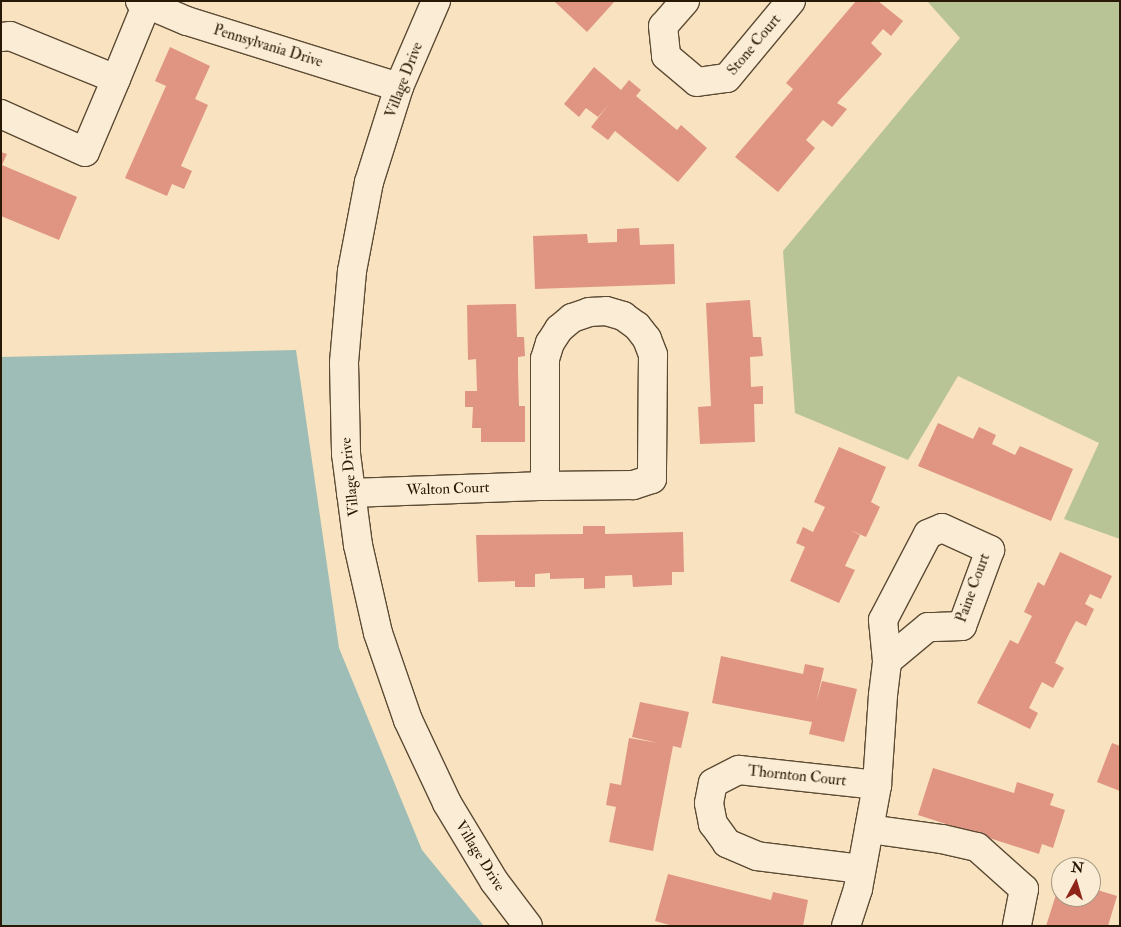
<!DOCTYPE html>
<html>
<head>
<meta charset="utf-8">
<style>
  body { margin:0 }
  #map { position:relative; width:1121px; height:927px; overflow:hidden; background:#f9e2bf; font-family:"IM FELL Double Pica",serif }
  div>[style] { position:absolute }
  .green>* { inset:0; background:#b9c496 }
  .water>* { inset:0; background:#9ebdb6 }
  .building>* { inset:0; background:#df9581 }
  .roads { filter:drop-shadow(1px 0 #5c4b34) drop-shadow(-1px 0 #5c4b34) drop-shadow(0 1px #5c4b34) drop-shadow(0 -1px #5c4b34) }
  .street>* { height:28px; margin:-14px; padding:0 14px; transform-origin:14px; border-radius:14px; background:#fbecd5 }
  span { translate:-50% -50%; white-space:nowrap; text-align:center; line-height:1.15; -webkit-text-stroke:4px #fbecd5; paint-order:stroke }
  .street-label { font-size:15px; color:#271905 }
  .frame { position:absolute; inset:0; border:2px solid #271905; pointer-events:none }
  .north { position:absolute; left:1051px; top:857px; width:50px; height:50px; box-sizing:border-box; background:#fbecd5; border:1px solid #a69882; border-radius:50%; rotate:6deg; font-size:14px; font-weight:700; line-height:20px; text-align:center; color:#271905 }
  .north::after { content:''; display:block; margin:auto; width:18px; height:22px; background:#8f2418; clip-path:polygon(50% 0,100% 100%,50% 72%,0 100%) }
</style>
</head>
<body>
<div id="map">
  <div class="green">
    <i style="clip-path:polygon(927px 1px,1120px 1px,1120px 539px,1064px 519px,1099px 443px,958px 376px,908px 460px,795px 413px,783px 251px,960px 38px)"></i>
  </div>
  <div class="water">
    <i style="clip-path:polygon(296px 350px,339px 648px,422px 850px,484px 926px,1px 926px,1px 357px)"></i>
  </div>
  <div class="building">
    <i style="clip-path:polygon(554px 1px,615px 1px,587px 32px)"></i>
    <i style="clip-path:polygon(856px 1px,878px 1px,903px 21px,891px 36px,883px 29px,871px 43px,882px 54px,837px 103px,847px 109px,832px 127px,823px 120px,806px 140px,815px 148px,778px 192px,735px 157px,793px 89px,786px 83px)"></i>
    <i style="clip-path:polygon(170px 47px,210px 66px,195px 99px,208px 105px,181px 166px,192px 171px,184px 189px,172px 184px,167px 196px,125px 178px,166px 86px,155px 81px)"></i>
    <i style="clip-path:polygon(594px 67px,621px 90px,629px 80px,641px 90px,636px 96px,677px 130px,681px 125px,707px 148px,678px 182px,615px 131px,608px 140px,591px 127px,609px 104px,598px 117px,586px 108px,579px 117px,564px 104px)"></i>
    <i style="clip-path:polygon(1px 152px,7px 154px,2px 165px,77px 197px,59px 240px,1px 216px)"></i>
    <i style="clip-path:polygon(639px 228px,640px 245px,674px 244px,675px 284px,535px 289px,533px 236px,587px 234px,588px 243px,617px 242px,617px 229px)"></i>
    <i style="clip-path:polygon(750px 300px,753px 337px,761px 337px,763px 356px,750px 357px,751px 387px,763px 386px,763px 404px,754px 404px,755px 442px,700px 444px,698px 407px,711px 406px,706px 303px)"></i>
    <i style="clip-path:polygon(516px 304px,517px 337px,524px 337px,525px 356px,518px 357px,518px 371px,519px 406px,525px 406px,525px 442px,481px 442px,481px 428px,472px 428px,473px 407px,465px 407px,465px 391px,477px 391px,476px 359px,468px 360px,467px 305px)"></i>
    <i style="clip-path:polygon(938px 423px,973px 439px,979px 427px,996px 435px,992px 444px,1015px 455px,1020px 446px,1073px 469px,1051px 521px,918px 466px)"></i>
    <i style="clip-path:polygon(839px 447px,886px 467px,871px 502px,880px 507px,866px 537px,850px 530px,860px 535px,845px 566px,855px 570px,839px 603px,790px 581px,805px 547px,796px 543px,803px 527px,813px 532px,825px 507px,814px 502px)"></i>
    <i style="clip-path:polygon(583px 526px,605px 526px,605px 534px,683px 532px,684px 572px,672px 572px,672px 585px,633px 587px,632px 575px,605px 576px,605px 588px,584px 589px,584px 578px,550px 579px,550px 573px,535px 574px,535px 587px,515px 587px,515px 581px,478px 582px,476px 535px,583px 534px)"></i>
    <i style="clip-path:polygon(1060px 552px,1112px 576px,1101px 599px,1090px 594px,1085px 604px,1094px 609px,1086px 626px,1076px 621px,1069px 634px,1055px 663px,1064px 668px,1053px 688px,1042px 682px,1029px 708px,1038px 713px,1030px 729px,977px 703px,1010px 640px,1018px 644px,1032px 616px,1024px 612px,1038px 582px,1044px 586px)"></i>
    <i style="clip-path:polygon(721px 656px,803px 674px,805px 664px,824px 668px,816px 703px,822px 681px,857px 689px,844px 742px,809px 734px,812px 722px,712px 703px)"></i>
    <i style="clip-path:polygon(640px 702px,689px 712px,681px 748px,673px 746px,653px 851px,609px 842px,616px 807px,606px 805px,610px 783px,621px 785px,629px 738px,658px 743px,632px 737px)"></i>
    <i style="clip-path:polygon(1112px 743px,1120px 746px,1120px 791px,1097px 782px)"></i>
    <i style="clip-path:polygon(933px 768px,1014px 793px,1017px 782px,1054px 794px,1050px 805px,1065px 810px,1053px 848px,1042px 844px,1039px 854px,918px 815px)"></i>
    <i style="clip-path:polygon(668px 874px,771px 900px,773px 892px,808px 900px,803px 926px,673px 926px,655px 921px)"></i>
    <i style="clip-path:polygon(1061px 879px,1061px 897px,1091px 897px,1091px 888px,1117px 896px,1108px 926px,1046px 926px)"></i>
  </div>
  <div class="roads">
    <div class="street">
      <i style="left:140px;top:1px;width:51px;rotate:23.1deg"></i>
      <i style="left:187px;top:21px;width:222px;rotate:17.3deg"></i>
      <i style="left:436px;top:1px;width:94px;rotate:113.3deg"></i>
      <i style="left:399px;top:87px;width:100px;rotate:107.5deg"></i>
      <i style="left:369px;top:182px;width:91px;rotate:100.8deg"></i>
      <i style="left:352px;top:271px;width:92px;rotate:95deg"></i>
      <i style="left:344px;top:363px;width:91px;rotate:88.7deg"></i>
      <i style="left:346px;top:454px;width:92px;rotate:82.5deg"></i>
      <i style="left:358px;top:545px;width:90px;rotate:77.2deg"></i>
      <i style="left:378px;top:633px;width:92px;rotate:71deg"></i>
      <i style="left:408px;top:720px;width:92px;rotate:64.8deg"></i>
      <i style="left:447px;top:803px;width:91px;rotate:58.9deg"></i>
      <i style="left:494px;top:881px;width:56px;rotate:52.9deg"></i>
      <i style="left:685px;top:1px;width:33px;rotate:131deg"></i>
      <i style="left:663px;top:26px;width:30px;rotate:84deg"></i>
      <i style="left:666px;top:56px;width:40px;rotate:40deg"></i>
      <i style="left:697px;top:82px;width:30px;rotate:-8deg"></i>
      <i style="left:727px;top:78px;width:100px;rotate:-50.3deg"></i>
      <i style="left:1px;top:37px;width:9px;rotate:-6deg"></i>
      <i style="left:10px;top:36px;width:114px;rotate:22.1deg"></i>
      <i style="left:116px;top:79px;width:79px;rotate:113deg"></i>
      <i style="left:85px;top:152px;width:92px;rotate:-155.7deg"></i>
      <i style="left:116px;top:79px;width:84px;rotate:-67.7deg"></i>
      <i style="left:606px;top:311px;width:18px;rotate:16deg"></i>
      <i style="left:623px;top:316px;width:17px;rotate:36deg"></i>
      <i style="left:637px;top:326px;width:16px;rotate:52deg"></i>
      <i style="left:647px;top:339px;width:17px;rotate:69deg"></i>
      <i style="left:653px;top:355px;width:124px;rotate:90.5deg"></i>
      <i style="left:652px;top:479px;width:20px;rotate:162deg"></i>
      <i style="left:633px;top:485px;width:88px;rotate:179.3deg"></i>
      <i style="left:545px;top:486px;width:127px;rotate:-90deg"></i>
      <i style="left:545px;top:359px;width:17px;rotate:-73deg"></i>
      <i style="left:550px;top:343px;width:17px;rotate:-57deg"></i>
      <i style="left:559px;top:329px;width:17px;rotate:-40deg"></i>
      <i style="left:572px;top:318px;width:18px;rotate:-19deg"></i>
      <i style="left:589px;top:312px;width:17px;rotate:-3deg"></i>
      <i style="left:351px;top:493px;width:194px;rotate:-2.1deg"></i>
      <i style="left:869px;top:829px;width:74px;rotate:7.8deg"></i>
      <i style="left:942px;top:839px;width:36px;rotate:13deg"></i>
      <i style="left:977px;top:847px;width:63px;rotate:41.8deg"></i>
      <i style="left:1024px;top:889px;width:38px;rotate:101deg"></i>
      <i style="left:861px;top:869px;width:105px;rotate:-172.9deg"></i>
      <i style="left:757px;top:856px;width:33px;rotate:-157deg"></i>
      <i style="left:727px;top:843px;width:24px;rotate:-126deg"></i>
      <i style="left:713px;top:824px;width:21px;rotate:-101deg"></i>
      <i style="left:709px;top:803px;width:20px;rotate:-79deg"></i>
      <i style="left:713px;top:783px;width:29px;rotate:-27deg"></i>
      <i style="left:739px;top:770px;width:139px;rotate:6.2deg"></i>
      <i style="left:846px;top:926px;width:39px;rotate:-72deg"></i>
      <i style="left:858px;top:889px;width:106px;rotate:-79.6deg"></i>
      <i style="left:877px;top:785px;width:90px;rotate:-86.2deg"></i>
      <i style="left:883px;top:695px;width:34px;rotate:-83deg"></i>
      <i style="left:887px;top:661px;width:41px;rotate:-95.6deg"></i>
      <i style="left:883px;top:620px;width:97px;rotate:-62.4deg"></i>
      <i style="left:928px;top:534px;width:15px;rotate:-23deg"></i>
      <i style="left:942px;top:528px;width:53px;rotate:24.6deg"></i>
      <i style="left:990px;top:550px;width:81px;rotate:110.2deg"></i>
      <i style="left:962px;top:626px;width:34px;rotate:178deg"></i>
      <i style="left:928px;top:627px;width:53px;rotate:140.3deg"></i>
    </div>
  </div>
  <div class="street-label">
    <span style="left:754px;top:45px;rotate:-50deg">Stone Court</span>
    <span style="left:268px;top:46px;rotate:17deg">Pennsylvania Drive</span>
    <span style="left:404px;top:80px;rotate:-69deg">Village Drive</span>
    <span style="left:350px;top:477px;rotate:-96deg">Village Drive</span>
    <span style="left:448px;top:489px;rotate:-2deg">Walton Court</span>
    <span style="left:973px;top:588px;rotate:-70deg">Paine Court</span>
    <span style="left:797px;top:776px;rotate:6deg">Thornton Court</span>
    <span style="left:480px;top:856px;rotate:58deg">Village Drive</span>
  </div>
  <div class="frame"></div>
  <div class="north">N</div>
</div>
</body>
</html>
